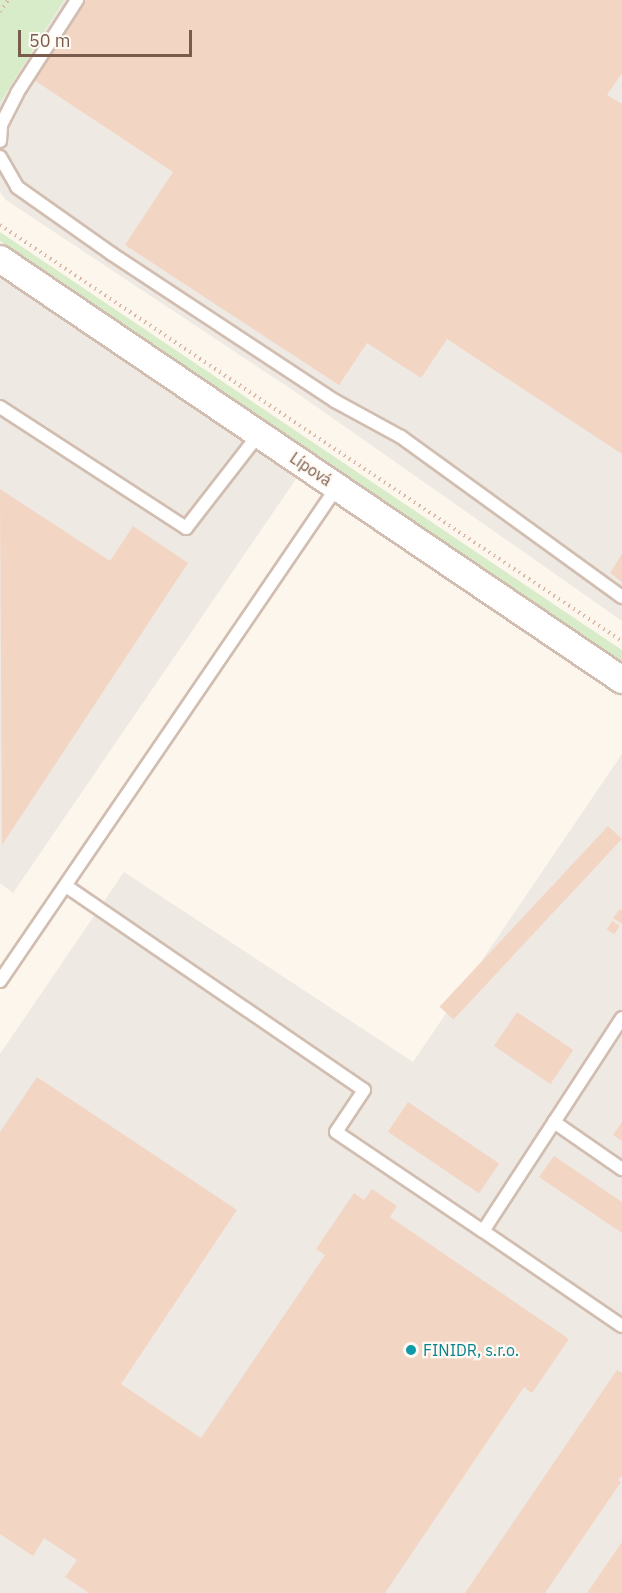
<!DOCTYPE html>
<html>
<head>
<meta charset="utf-8">
<style>
  body { margin:0 }
  #map { position:relative; width:622px; height:1593px; overflow:hidden; background:#fdf6ec; font-family:"IBM Plex Sans",sans-serif }
  div>[style] { position:absolute }
  .industrial>* { inset:0; background:#efe9e4 }
  .green>* { inset:0; background:#d8ecc9 }
  .building>* { inset:0; background:#f3d5c3; transform-origin:0 0 }
  .path>* { height:4px; margin-top:-2px; transform-origin:0; background:repeating-linear-gradient(90deg,#d9b8a5 0 1.5px,transparent 0 6px) }
  .roads { filter:drop-shadow(2px 0 #d1beb0) drop-shadow(-2px 0 #d1beb0) drop-shadow(0 2px #d1beb0) drop-shadow(0 -2px #d1beb0) }
  .service>* { height:12px; margin:-6px; padding:0 6px; transform-origin:6px; border-radius:6px; background:#fff }
  .minor>* { height:26px; margin:-13px; padding:0 13px; transform-origin:13px; border-radius:13px; background:#fff }
  .dots>* { width:16px; height:16px; translate:-50% -50%; box-sizing:border-box; border:3px solid #fffaf3; border-radius:50% }
  span { translate:-50% -50%; white-space:nowrap; text-align:center; line-height:1.15; -webkit-text-stroke:4.5px #fffaf3; paint-order:stroke }
  .street-label { font-size:16px; color:#7a5c4d }
  .culture-label { font-size:16px; color:#0d838f }
  .left { translate:0 -50%; text-align:left }
  .scale { position:absolute; left:18px; top:30px; width:174px; height:27px; box-sizing:border-box; border:3px solid #7a5c4d; border-top:0; padding-left:8px; font-size:18px; line-height:21px; white-space:nowrap; color:#7a5c4d; -webkit-text-stroke:4px #fffaf3; paint-order:stroke }
</style>
</head>
<body>
<div id="map">
  <div class="industrial">
    <i style="clip-path:polygon(64px 0,622px 0,622px 621px,294px 391px,6px 200px,0 192px,0 103px)"></i>
    <i style="clip-path:polygon(0 278px,298px 476px,13px 893px,0 883px)"></i>
    <i style="clip-path:polygon(622px 754px,622px 1593px,0 1593px,0 1054px,124px 872px,413px 1062px)"></i>
  </div>
  <div class="green">
    <i style="clip-path:polygon(0 0,64px 0,0 103px)"></i>
    <i style="clip-path:polygon(0 232px,622px 650px,622px 664px,0 241px)"></i>
  </div>
  <div class="building">
    <i style="clip-path:polygon(86px 0,622px 0,622px 73px,607px 95px,622px 104px,622px 454px,447px 339px,421px 378px,367px 343px,339px 385px,125px 245px,173px 172px,34px 80px)"></i>
    <i style="clip-path:polygon(0 489px,110px 561px,133px 526px,188px 563px,2px 845px)"></i>
    <i style="clip-path:polygon(622px 554px,622px 582px,610px 573px)"></i>
    <i style="left:608px;top:826px;width:19px;height:247px;rotate:43deg"></i>
    <i style="clip-path:polygon(620px 909px,622px 911px,622px 924px,613px 918px)"></i>
    <i style="left:612px;top:921px;width:9px;height:10px;rotate:32deg"></i>
    <i style="left:517px;top:1012px;width:68px;height:41px;rotate:34deg"></i>
    <i style="clip-path:polygon(37px 1077px,237px 1210px,121px 1384px,201px 1438px,325px 1255px,316px 1249px,354px 1193px,364px 1200px,372px 1189px,397px 1206px,390px 1217px,569px 1339px,532px 1393px,524px 1387px,385px 1593px,89px 1593px,65px 1577px,77px 1560px,44px 1538px,33px 1556px,0 1534px,0 1132px)"></i>
    <i style="left:408px;top:1102px;width:110px;height:36px;rotate:34deg"></i>
    <i style="clip-path:polygon(622px 1122px,622px 1141px,613px 1135px)"></i>
    <i style="clip-path:polygon(554px 1156px,622px 1202px,622px 1233px,539px 1177px)"></i>
    <i style="clip-path:polygon(617px 1370px,622px 1373px,622px 1475px,618px 1480px,621px 1482px,545px 1593px,465px 1593px)"></i>
    <i style="clip-path:polygon(622px 1542px,622px 1593px,587px 1593px)"></i>
  </div>
  <div class="path">
    <i style="left:0;top:12px;width:14px;rotate:-56deg"></i>
    <i style="left:0;top:225px;width:748px;rotate:33.78deg"></i>
  </div>
  <div class="roads">
    <div class="service">
      <i style="left:0;top:141px;width:16px;rotate:-86deg"></i>
      <i style="left:1px;top:125px;width:36px;rotate:-63deg"></i>
      <i style="left:17px;top:93px;width:111px;rotate:-57.2deg"></i>
      <i style="left:0;top:157px;width:34px;rotate:60deg"></i>
      <i style="left:17px;top:187px;width:116px;rotate:35.2deg"></i>
      <i style="left:112px;top:254px;width:267px;rotate:33.4deg"></i>
      <i style="left:335px;top:401px;width:75px;rotate:28.6deg"></i>
      <i style="left:401px;top:437px;width:273px;rotate:35.9deg"></i>
      <i style="left:0;top:407px;width:222px;rotate:33deg"></i>
      <i style="left:186px;top:528px;width:119px;rotate:-52.2deg"></i>
      <i style="left:66px;top:886px;width:361px;rotate:34.4deg"></i>
      <i style="left:364px;top:1090px;width:50px;rotate:123.7deg"></i>
      <i style="left:336px;top:1132px;width:177px;rotate:34deg"></i>
      <i style="left:0;top:981px;width:598px;rotate:-55.7deg"></i>
      <i style="left:622px;top:1018px;width:254px;rotate:123.1deg"></i>
      <i style="left:483px;top:1231px;width:168px;rotate:34.4deg"></i>
      <i style="left:554px;top:1122px;width:83px;rotate:34.7deg"></i>
    </div>
    <div class="minor">
      <i style="left:0;top:259px;width:751px;rotate:34.09deg"></i>
    </div>
  </div>
  <div class="dots">
    <i style="left:411px;top:1350px;background:#0f9aa8"></i>
  </div>
  <div class="street-label">
    <span style="left:311px;top:469px;rotate:34deg">Lípová</span>
  </div>
  <div class="culture-label">
    <span class="left" style="left:423px;top:1350px">FINIDR, s.r.o.</span>
  </div>
  <div class="scale">50 m</div>
</div>
</body>
</html>
